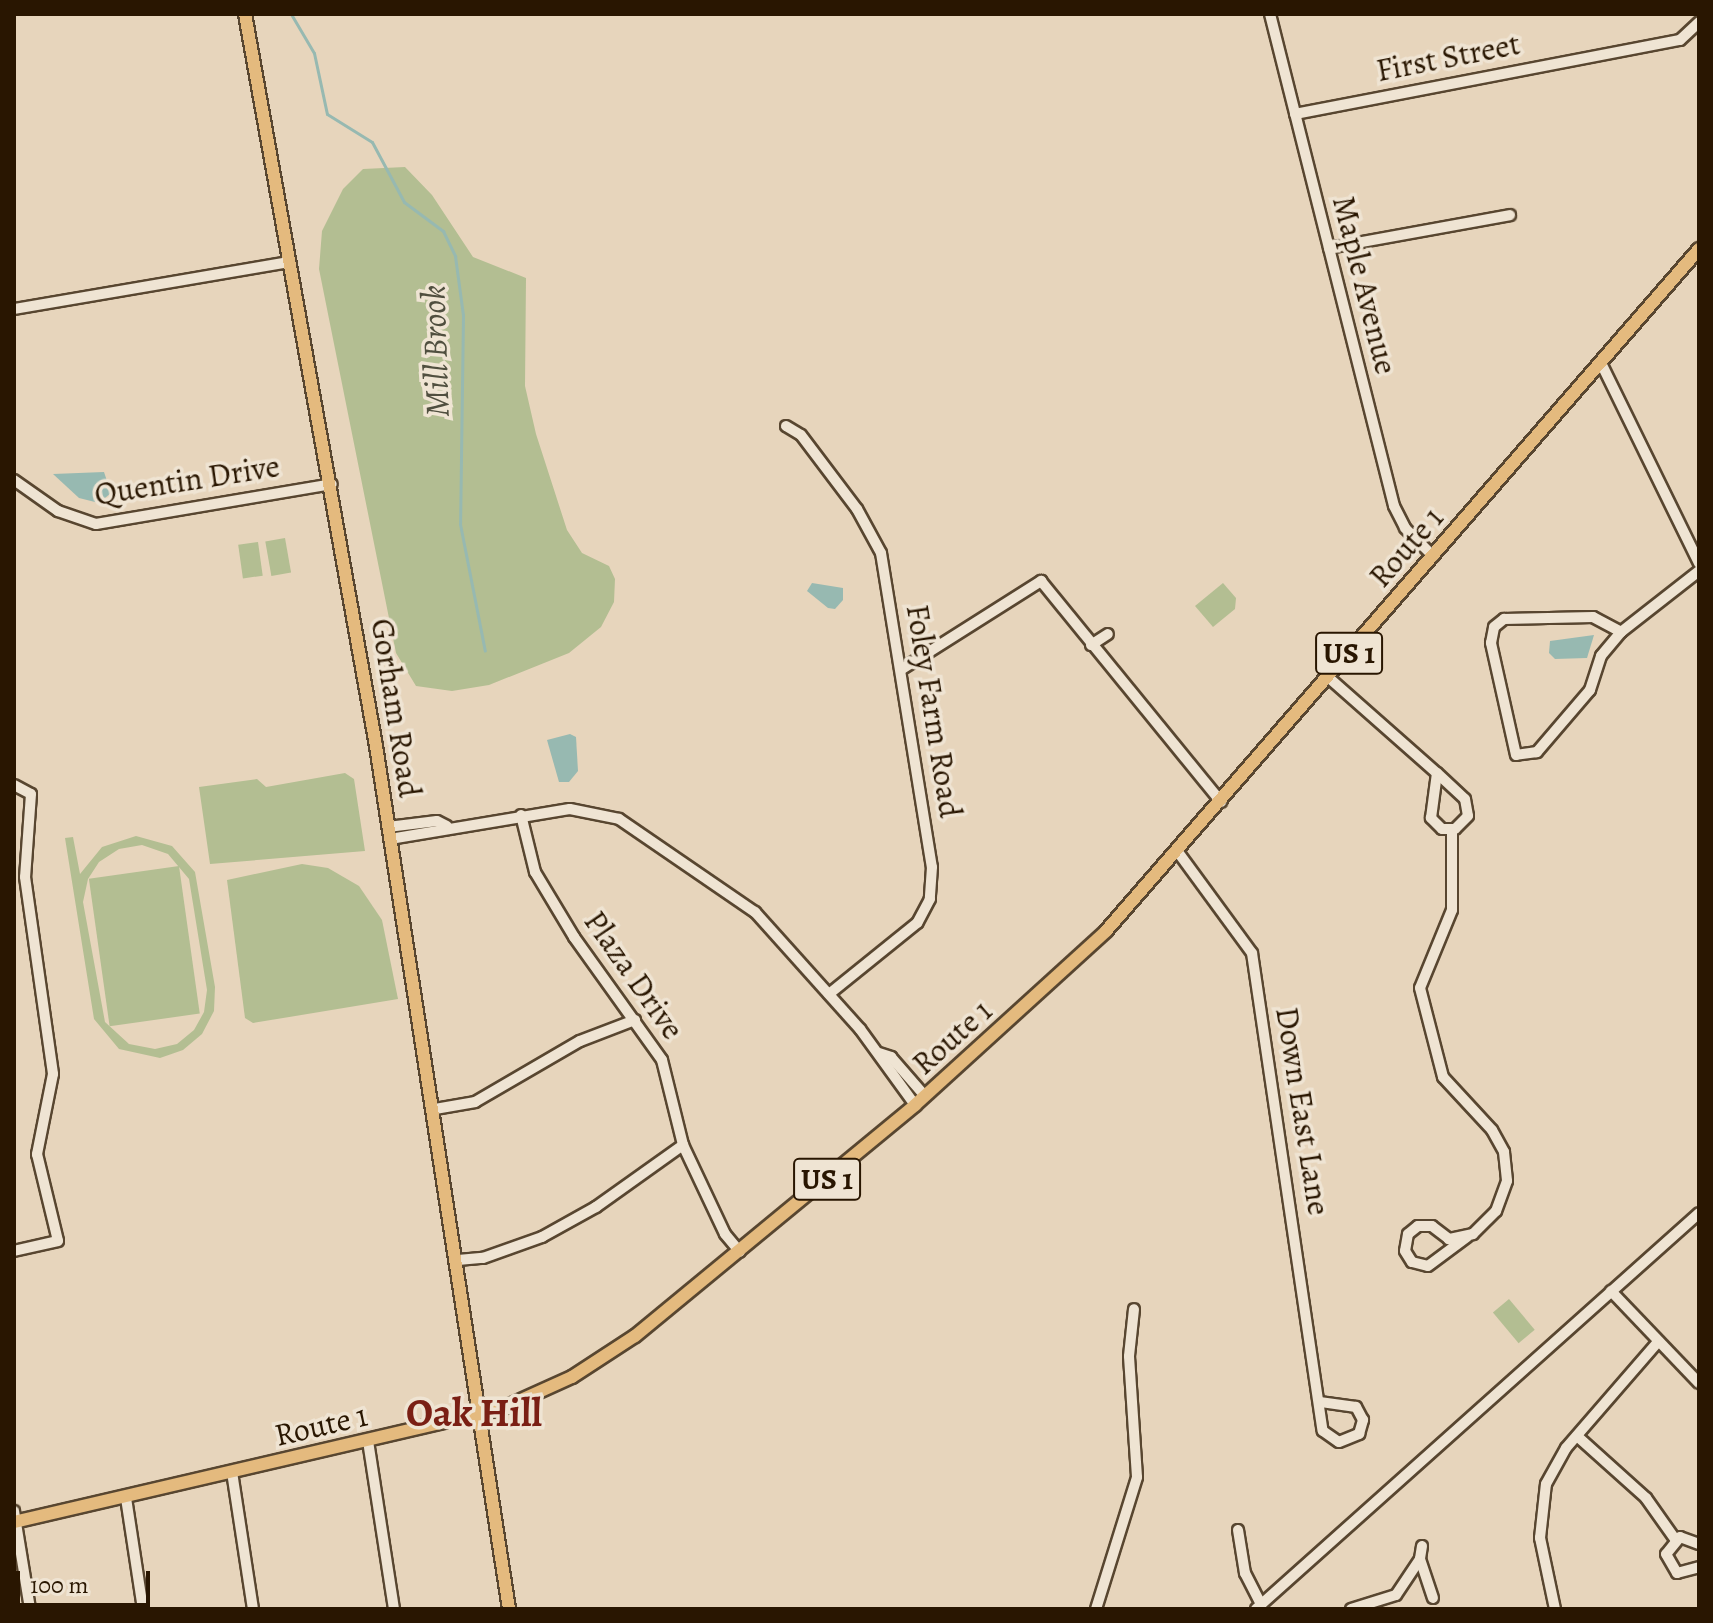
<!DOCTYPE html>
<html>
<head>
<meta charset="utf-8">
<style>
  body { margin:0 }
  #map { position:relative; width:1713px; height:1623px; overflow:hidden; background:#e7d5bc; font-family:Alegreya,serif }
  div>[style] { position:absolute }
  .green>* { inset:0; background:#b3be92; transform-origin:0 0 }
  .water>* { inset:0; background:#97b9b1 }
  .stream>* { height:3px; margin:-1.5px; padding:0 1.5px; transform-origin:1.5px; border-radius:1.5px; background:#97b9b1 }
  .roads { filter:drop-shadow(2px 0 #584630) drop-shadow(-2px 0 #584630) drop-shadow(0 2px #584630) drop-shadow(0 -2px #584630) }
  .minor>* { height:10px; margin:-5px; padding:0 5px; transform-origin:5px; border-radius:5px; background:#efe4d3 }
  .major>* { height:12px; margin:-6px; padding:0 6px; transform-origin:6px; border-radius:6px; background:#e4ba7e }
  span { translate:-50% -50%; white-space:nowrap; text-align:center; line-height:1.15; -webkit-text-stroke:7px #efe4d3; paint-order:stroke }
  .shield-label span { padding:2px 6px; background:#efe4d3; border:2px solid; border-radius:6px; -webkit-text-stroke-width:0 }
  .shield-label { font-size:30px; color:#291601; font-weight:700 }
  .street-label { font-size:32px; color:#291601 }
  .water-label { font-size:34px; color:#504f3f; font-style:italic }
  .district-label { font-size:40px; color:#7a1f14; font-weight:700 }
  .frame { position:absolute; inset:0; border:16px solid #291601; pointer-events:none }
  .scale { position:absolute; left:16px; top:1571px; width:134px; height:36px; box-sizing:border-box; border:4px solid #291601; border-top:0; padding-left:10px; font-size:24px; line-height:28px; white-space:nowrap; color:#291601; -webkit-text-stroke:6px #efe4d3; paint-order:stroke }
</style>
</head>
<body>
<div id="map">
  <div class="green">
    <i style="clip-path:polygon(405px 167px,432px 195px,473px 257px,526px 278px,525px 386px,536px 434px,567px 530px,582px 553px,609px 566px,615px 579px,614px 602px,601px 627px,569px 653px,489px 685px,452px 691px,416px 686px,396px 653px,319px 269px,322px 231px,343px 189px,363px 169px)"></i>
    <i style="left:285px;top:538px;width:35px;height:20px;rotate:80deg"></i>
    <i style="left:258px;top:542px;width:34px;height:20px;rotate:82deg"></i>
    <i style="clip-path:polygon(1223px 583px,1236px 598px,1235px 609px,1213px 627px,1195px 606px)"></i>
    <i style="clip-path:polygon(345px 773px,354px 779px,365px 851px,210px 864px,199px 787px,257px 779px,266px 787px)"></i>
    <i style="clip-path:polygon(evenodd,136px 836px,172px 846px,195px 872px,215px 987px,214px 1011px,202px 1034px,183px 1050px,160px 1058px,119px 1049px,94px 1019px,65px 838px,73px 837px,80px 874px,102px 847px,136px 836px,142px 845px,168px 854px,189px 879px,207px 990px,204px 1012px,194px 1030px,177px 1044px,155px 1049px,129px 1044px,105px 1022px,83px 902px,88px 879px,99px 862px,119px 849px,142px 845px)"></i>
    <i style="clip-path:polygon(302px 864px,328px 868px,359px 886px,382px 920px,398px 999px,253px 1023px,245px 1018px,227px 880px)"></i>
    <i style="left:179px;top:866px;width:149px;height:91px;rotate:82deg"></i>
    <i style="left:1509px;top:1299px;width:40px;height:21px;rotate:50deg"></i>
  </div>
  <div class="water">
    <i style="clip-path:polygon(104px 472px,111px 493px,99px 503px,79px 498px,53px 474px)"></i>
    <i style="clip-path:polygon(812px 583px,843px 588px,843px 600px,835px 609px,828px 608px,807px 591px)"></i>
    <i style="clip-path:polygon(1594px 635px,1587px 658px,1555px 659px,1549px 653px,1550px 641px)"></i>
    <i style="clip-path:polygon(570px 734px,576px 737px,578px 771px,569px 782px,559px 782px,547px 740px)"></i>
  </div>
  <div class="stream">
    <i style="left:291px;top:14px;width:45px;rotate:59.5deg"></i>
    <i style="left:314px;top:53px;width:62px;rotate:78deg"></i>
    <i style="left:327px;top:114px;width:53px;rotate:31.9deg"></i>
    <i style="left:372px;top:142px;width:68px;rotate:61.9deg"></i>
    <i style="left:404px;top:202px;width:49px;rotate:36.6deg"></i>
    <i style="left:443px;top:231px;width:28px;rotate:64deg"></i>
    <i style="left:455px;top:256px;width:60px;rotate:82.3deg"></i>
    <i style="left:463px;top:315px;width:209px;rotate:90.8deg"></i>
    <i style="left:460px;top:524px;width:129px;rotate:78.9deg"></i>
  </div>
  <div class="roads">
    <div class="minor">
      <i style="left:1270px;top:14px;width:507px;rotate:75.85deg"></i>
      <i style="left:1394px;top:506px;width:25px;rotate:63deg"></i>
      <i style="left:1405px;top:528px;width:40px;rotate:45deg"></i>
      <i style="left:1295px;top:114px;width:392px;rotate:-10.9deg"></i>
      <i style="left:1680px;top:40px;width:26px;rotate:-43deg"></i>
      <i style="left:1329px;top:248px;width:184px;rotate:-10.3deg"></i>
      <i style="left:14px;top:309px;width:280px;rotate:-9.7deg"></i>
      <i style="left:1601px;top:363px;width:223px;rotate:63.9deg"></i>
      <i style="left:786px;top:426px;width:17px;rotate:31deg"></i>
      <i style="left:801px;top:435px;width:93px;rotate:52.9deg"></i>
      <i style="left:857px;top:509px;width:50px;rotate:61.4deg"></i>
      <i style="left:881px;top:553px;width:318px;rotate:80.8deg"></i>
      <i style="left:932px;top:867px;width:32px;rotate:94deg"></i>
      <i style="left:930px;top:899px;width:27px;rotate:118deg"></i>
      <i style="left:917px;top:923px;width:113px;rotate:141.1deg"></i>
      <i style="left:14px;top:480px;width:54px;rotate:35.2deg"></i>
      <i style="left:58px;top:511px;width:40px;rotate:18.9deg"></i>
      <i style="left:96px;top:524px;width:239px;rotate:-9.6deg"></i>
      <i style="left:1593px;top:617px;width:32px;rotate:28deg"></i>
      <i style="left:1621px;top:632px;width:31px;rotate:130deg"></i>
      <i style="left:1601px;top:656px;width:36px;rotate:108deg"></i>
      <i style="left:1590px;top:690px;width:82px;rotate:130.5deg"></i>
      <i style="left:1537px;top:752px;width:21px;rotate:172deg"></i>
      <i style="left:1516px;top:755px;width:115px;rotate:-102.6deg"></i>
      <i style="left:1491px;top:643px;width:16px;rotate:-79deg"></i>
      <i style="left:1494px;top:627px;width:13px;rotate:-39deg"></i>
      <i style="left:1504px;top:619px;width:89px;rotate:-1.3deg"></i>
      <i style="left:1621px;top:632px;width:99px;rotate:-38deg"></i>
      <i style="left:1091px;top:645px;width:20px;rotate:-33deg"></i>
      <i style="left:902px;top:669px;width:165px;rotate:-32.3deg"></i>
      <i style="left:1041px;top:581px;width:285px;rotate:50.8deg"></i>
      <i style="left:1328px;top:677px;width:145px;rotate:41.4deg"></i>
      <i style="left:1437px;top:773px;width:38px;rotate:43deg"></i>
      <i style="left:1465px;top:799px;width:17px;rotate:80deg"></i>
      <i style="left:1468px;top:816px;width:18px;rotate:135deg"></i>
      <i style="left:1455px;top:829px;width:13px;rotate:180deg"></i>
      <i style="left:1442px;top:829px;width:16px;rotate:-135deg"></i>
      <i style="left:1431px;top:818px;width:45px;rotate:-82.4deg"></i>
      <i style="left:14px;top:785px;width:19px;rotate:28deg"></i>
      <i style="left:31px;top:794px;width:83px;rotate:94.1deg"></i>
      <i style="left:25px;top:877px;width:199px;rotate:81.9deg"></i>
      <i style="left:53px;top:1074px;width:82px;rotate:101.3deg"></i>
      <i style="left:37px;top:1154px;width:89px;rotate:76.4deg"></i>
      <i style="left:58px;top:1241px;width:45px;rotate:167.2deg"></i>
      <i style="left:521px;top:815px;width:59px;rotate:76.2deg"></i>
      <i style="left:535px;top:872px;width:76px;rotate:59deg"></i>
      <i style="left:574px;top:937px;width:151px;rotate:54.4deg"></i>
      <i style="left:662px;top:1060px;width:88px;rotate:76.1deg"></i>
      <i style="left:683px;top:1145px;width:98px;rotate:64.7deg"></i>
      <i style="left:725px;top:1234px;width:23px;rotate:50deg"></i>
      <i style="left:388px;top:827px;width:49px;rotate:-7deg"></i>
      <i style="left:437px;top:821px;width:11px;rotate:27deg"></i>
      <i style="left:1452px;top:830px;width:80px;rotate:90deg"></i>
      <i style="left:1452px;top:910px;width:84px;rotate:112.3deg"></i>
      <i style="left:1420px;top:988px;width:92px;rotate:75.5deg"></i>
      <i style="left:1443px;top:1077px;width:72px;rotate:47.2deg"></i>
      <i style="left:1492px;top:1130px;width:25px;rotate:61deg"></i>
      <i style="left:1504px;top:1152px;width:29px;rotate:84deg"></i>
      <i style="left:1507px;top:1181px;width:32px;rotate:110deg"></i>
      <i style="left:1496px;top:1211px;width:33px;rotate:135deg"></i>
      <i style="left:1473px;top:1234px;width:25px;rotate:168deg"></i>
      <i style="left:1449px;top:1239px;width:21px;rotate:-143deg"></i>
      <i style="left:1432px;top:1226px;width:14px;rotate:180deg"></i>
      <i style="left:1418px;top:1226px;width:13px;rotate:141deg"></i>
      <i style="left:1408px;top:1234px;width:17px;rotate:100deg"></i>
      <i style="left:1405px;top:1251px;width:13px;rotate:58deg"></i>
      <i style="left:1412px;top:1262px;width:16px;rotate:14deg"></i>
      <i style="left:1428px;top:1266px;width:49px;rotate:-36.6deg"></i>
      <i style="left:390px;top:839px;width:182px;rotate:-9.5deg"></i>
      <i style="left:570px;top:809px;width:50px;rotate:11.5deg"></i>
      <i style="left:619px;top:819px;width:165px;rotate:34.4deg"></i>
      <i style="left:755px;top:912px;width:157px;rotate:48.1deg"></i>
      <i style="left:860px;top:1029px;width:94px;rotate:54.1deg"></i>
      <i style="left:1178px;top:852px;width:125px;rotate:53.8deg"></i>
      <i style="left:1252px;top:953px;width:483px;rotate:81.6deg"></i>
      <i style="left:1323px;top:1431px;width:19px;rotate:35deg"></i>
      <i style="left:1339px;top:1442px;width:22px;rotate:-22deg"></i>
      <i style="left:1359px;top:1434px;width:15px;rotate:-74deg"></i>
      <i style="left:1363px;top:1420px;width:15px;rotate:-118deg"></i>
      <i style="left:1356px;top:1407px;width:35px;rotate:-172deg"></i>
      <i style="left:879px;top:1053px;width:13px;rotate:18deg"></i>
      <i style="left:891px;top:1057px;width:52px;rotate:48.9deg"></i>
      <i style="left:435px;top:1109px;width:41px;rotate:-9.9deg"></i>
      <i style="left:475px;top:1102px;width:121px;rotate:-30.2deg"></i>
      <i style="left:580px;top:1041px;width:59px;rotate:-20.9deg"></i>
      <i style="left:458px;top:1260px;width:25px;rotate:-5deg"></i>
      <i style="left:483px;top:1258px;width:63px;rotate:-19.6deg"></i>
      <i style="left:542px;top:1237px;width:62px;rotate:-29.1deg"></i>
      <i style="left:596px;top:1207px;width:107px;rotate:-35.5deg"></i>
      <i style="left:1611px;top:1291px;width:127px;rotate:46.3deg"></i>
      <i style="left:1577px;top:1436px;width:93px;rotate:41.9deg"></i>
      <i style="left:1646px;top:1498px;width:50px;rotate:54.7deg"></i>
      <i style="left:368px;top:1441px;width:170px;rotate:81.2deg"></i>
      <i style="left:232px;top:1472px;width:139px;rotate:81.3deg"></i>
      <i style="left:126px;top:1498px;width:112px;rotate:81.3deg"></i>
      <i style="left:14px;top:1511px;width:99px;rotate:80.7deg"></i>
      <i style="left:1238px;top:1530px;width:44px;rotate:80.8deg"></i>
      <i style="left:1245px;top:1573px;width:36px;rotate:63deg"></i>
      <i style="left:1699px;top:1544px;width:20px;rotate:-160deg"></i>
      <i style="left:1680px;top:1537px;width:22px;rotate:129deg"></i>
      <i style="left:1666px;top:1554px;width:22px;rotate:60deg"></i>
      <i style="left:1677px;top:1573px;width:23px;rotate:-15deg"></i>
      <i style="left:1422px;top:1546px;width:13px;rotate:99deg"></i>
      <i style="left:1420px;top:1559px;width:41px;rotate:71.6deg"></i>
      <i style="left:1096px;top:1609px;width:138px;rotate:-72.7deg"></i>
      <i style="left:1137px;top:1477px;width:121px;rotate:-93.8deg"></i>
      <i style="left:1129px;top:1356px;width:47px;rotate:-83.9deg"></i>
      <i style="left:1256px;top:1609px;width:594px;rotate:-41.79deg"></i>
      <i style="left:1351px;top:1609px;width:47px;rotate:-17.3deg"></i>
      <i style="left:1396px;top:1595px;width:43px;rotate:-56.3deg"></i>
      <i style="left:1555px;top:1609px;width:73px;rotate:-101.9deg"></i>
      <i style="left:1540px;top:1538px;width:54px;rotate:-83.7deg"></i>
      <i style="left:1546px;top:1484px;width:41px;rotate:-60.9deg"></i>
      <i style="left:1566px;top:1448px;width:138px;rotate:-49.1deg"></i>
    </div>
    <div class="major">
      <i style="left:245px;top:14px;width:744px;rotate:79.85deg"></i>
      <i style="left:376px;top:746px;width:873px;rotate:81.24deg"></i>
      <i style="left:14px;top:1522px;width:500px;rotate:-13.1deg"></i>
      <i style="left:501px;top:1409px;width:78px;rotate:-24.3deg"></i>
      <i style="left:572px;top:1377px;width:75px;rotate:-33.1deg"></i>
      <i style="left:635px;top:1336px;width:363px;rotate:-39.5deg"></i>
      <i style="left:915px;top:1105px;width:258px;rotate:-42.3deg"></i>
      <i style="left:1106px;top:931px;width:904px;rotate:-48.99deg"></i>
    </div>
  </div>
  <div class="shield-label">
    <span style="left:1349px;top:653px">US 1</span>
    <span style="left:827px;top:1179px">US 1</span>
  </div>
  <div class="street-label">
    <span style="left:1448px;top:57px;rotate:-11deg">First Street</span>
    <span style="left:1365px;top:285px;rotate:76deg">Maple Avenue</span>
    <span style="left:187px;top:480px;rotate:-9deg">Quentin Drive</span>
    <span style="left:1406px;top:547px;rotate:-49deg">Route 1</span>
    <span style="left:396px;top:708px;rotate:81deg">Gorham Road</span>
    <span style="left:934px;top:711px;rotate:81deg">Foley Farm Road</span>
    <span style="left:634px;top:975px;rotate:55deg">Plaza Drive</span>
    <span style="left:952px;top:1037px;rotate:-42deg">Route 1</span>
    <span style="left:1303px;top:1111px;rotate:81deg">Down East Lane</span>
    <span style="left:321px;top:1425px;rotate:-13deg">Route 1</span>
  </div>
  <div class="water-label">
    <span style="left:435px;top:351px;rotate:-92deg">Mill Brook</span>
  </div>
  <div class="district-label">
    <span style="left:474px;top:1413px">Oak Hill</span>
  </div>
  <div class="frame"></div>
  <div class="scale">100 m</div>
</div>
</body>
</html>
